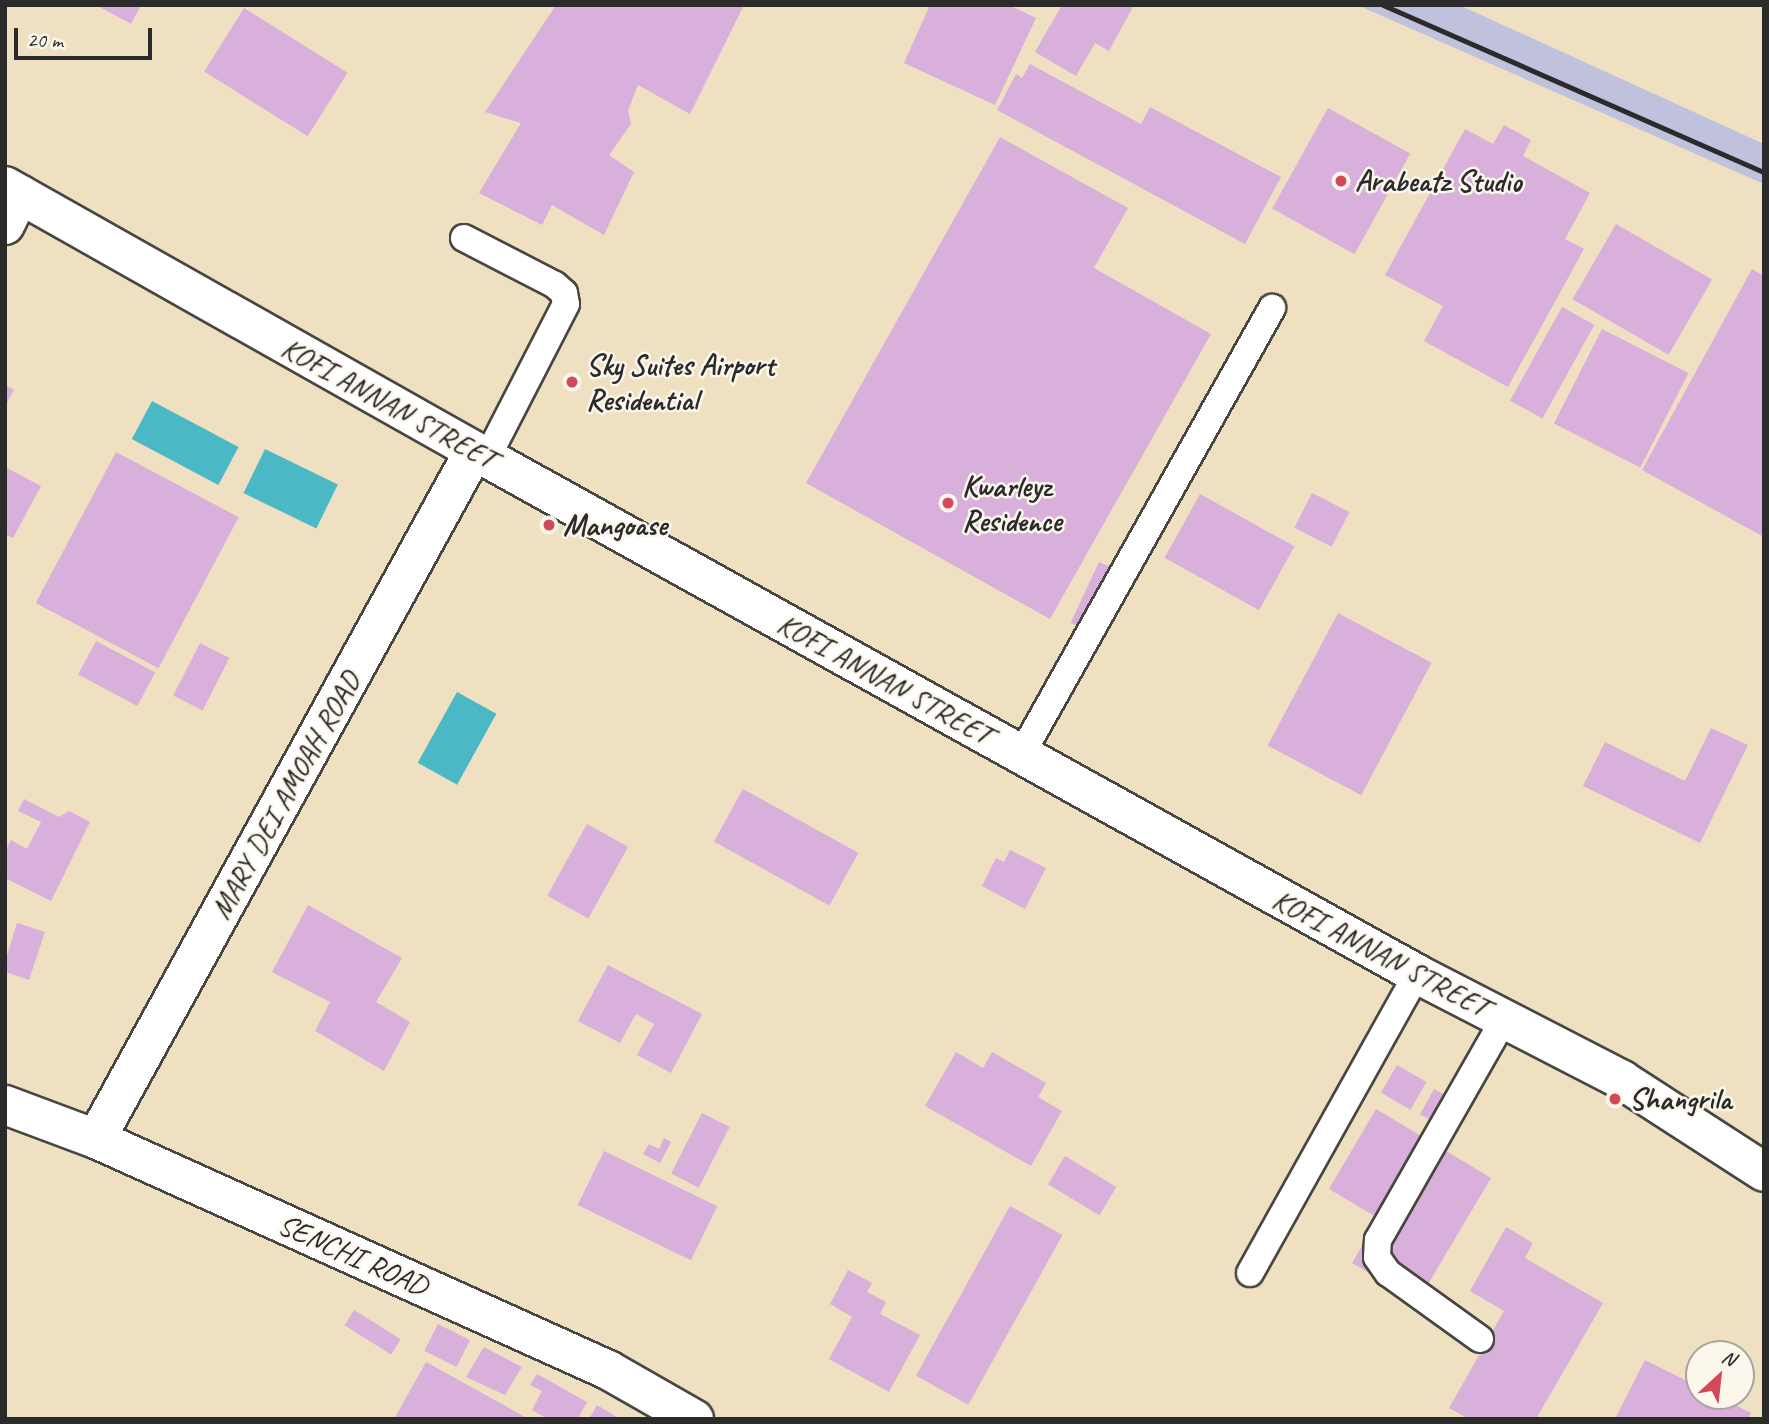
<!DOCTYPE html>
<html>
<head>
<meta charset="utf-8">
<style>
  body { margin:0 }
  #map { position:relative; width:1769px; height:1424px; overflow:hidden; background:#eee0c0; font-family:Caveat,sans-serif }
  div>[style] { position:absolute }
  .industrial>* { inset:0; background:#c0c2dd }
  .water>* { inset:0; background:#4bb9c5; transform-origin:0 0 }
  .building>* { inset:0; background:#d9afdb; transform-origin:0 0 }
  .roads { filter:drop-shadow(2px 0 #484641) drop-shadow(-2px 0 #484641) drop-shadow(0 2px #484641) drop-shadow(0 -2px #484641) }
  .lane>* { height:26px; margin:-13px; padding:0 13px; transform-origin:13px; border-radius:13px; background:#fff }
  .street>* { height:38px; margin:-19px; padding:0 19px; transform-origin:19px; border-radius:19px; background:#fff }
  .rail>* { height:5px; margin:-2.5px; padding:0 2.5px; transform-origin:2.5px; border-radius:2.5px; background:#2b2b2b }
  .dots>* { width:19px; height:19px; translate:-50% -50%; box-sizing:border-box; border:4px solid #fbf7ec; border-radius:50% }
  span { translate:-50% -50%; white-space:nowrap; text-align:center; line-height:1.15; -webkit-text-stroke:5px #fbf7ec; paint-order:stroke }
  .poi-label { font-size:30px; color:#2b2b2b; font-weight:700 }
  .left { translate:0 -50%; text-align:left }
  .street-label { font-size:30px; color:#2b2b2b }
  .frame { position:absolute; inset:0; border:7px solid #2b2b2b; pointer-events:none }
  .north { position:absolute; left:1685px; top:1340px; width:70px; height:70px; box-sizing:border-box; background:#fbf7ec; border:2px solid #a8a59f; border-radius:50%; rotate:27deg; font-size:19px; font-weight:700; line-height:28px; text-align:center; color:#2b2b2b }
  .north::after { content:''; display:block; margin:auto; width:24px; height:32px; background:#d1495b; clip-path:polygon(50% 0,100% 100%,50% 72%,0 100%) }
  .scale { position:absolute; left:14px; top:28px; width:138px; height:32px; box-sizing:border-box; border:4px solid #2b2b2b; border-top:0; padding-left:9px; font-size:21px; line-height:24px; white-space:nowrap; color:#2b2b2b; -webkit-text-stroke:5px #fbf7ec; paint-order:stroke }
</style>
</head>
<body>
<div id="map">
  <div class="industrial">
    <i style="clip-path:polygon(1357px 5px,1459px 5px,1764px 144px,1764px 184px)"></i>
  </div>
  <div class="water">
    <i style="left:152px;top:401px;width:98px;height:43px;rotate:28deg"></i>
    <i style="left:265px;top:449px;width:81px;height:49px;rotate:26deg"></i>
    <i style="left:457px;top:692px;width:45px;height:81px;rotate:29deg"></i>
  </div>
  <div class="building">
    <i style="clip-path:polygon(96px 5px,141px 5px,131px 24px)"></i>
    <i style="clip-path:polygon(556px 5px,743px 7px,690px 114px,638px 85px,628px 110px,631px 124px,609px 155px,634px 172px,604px 235px,552px 205px,542px 225px,479px 193px,521px 123px,485px 112px)"></i>
    <i style="clip-path:polygon(930px 5px,1009px 5px,1036px 18px,995px 105px,904px 63px)"></i>
    <i style="clip-path:polygon(1062px 5px,1134px 5px,1109px 51px,1095px 43px,1076px 76px,1035px 52px)"></i>
    <i style="left:244px;top:8px;width:122px;height:75px;rotate:32deg"></i>
    <i style="clip-path:polygon(1030px 64px,1141px 124px,1150px 107px,1281px 177px,1245px 244px,997px 110px,1016px 74px,1022px 78px)"></i>
    <i style="left:1328px;top:108px;width:94px;height:115px;rotate:29deg"></i>
    <i style="clip-path:polygon(1504px 125px,1531px 140px,1523px 156px,1590px 193px,1565px 239px,1584px 249px,1508px 387px,1424px 341px,1443px 306px,1385px 275px,1465px 129px,1493px 144px)"></i>
    <i style="clip-path:polygon(1000px 137px,1128px 208px,1094px 268px,1211px 334px,1050px 619px,806px 483px)"></i>
    <i style="left:1616px;top:224px;width:111px;height:87px;rotate:30deg"></i>
    <i style="clip-path:polygon(1752px 269px,1764px 276px,1764px 537px,1642px 470px)"></i>
    <i style="left:1562px;top:307px;width:37px;height:107px;rotate:29deg"></i>
    <i style="left:1602px;top:329px;width:97px;height:106px;rotate:27deg"></i>
    <i style="clip-path:polygon(5px 385px,14px 390px,5px 406px)"></i>
    <i style="left:116px;top:452px;width:139px;height:171px;rotate:28deg"></i>
    <i style="clip-path:polygon(5px 467px,41px 486px,13px 538px,5px 534px)"></i>
    <i style="left:1312px;top:493px;width:42px;height:39px;rotate:27deg"></i>
    <i style="left:1200px;top:494px;width:108px;height:73px;rotate:29deg"></i>
    <i style="left:1099px;top:562px;width:38px;height:67px;rotate:25deg"></i>
    <i style="left:1338px;top:613px;width:106px;height:150px;rotate:28deg"></i>
    <i style="left:96px;top:641px;width:67px;height:38px;rotate:28deg"></i>
    <i style="left:200px;top:643px;width:33px;height:59px;rotate:27deg"></i>
    <i style="clip-path:polygon(1711px 728px,1748px 745px,1700px 843px,1583px 786px,1605px 742px,1685px 781px)"></i>
    <i style="left:743px;top:789px;width:132px;height:60px;rotate:29deg"></i>
    <i style="clip-path:polygon(24px 799px,59px 817px,69px 811px,90px 822px,51px 901px,5px 878px,5px 852px,11px 840px,27px 849px,41px 822px,18px 811px)"></i>
    <i style="left:587px;top:824px;width:47px;height:82px;rotate:29deg"></i>
    <i style="clip-path:polygon(1010px 850px,1046px 868px,1025px 909px,982px 886px,996px 858px,1004px 862px)"></i>
    <i style="clip-path:polygon(308px 905px,402px 958px,376px 1002px,410px 1022px,384px 1071px,315px 1031px,330px 1002px,272px 972px)"></i>
    <i style="clip-path:polygon(17px 923px,45px 932px,29px 980px,5px 972px,5px 962px)"></i>
    <i style="clip-path:polygon(608px 965px,702px 1014px,671px 1073px,637px 1055px,654px 1024px,636px 1014px,620px 1043px,578px 1021px)"></i>
    <i style="clip-path:polygon(956px 1052px,983px 1068px,992px 1052px,1046px 1083px,1038px 1097px,1062px 1111px,1031px 1166px,925px 1106px)"></i>
    <i style="left:1397px;top:1065px;width:34px;height:32px;rotate:30deg"></i>
    <i style="left:1434px;top:1089px;width:31px;height:29px;rotate:29deg"></i>
    <i style="clip-path:polygon(1376px 1109px,1491px 1178px,1418px 1301px,1352px 1263px,1378px 1218px,1329px 1189px)"></i>
    <i style="left:702px;top:1113px;width:31px;height:68px;rotate:27deg"></i>
    <i style="clip-path:polygon(664px 1138px,671px 1142px,660px 1163px,643px 1154px,649px 1144px,659px 1149px)"></i>
    <i style="left:604px;top:1151px;width:126px;height:60px;rotate:26deg"></i>
    <i style="left:1065px;top:1156px;width:60px;height:33px;rotate:31deg"></i>
    <i style="left:1010px;top:1206px;width:60px;height:194px;rotate:29deg"></i>
    <i style="clip-path:polygon(1506px 1227px,1533px 1243px,1525px 1258px,1603px 1303px,1536px 1419px,1469px 1419px,1449px 1408px,1504px 1311px,1470px 1291px)"></i>
    <i style="clip-path:polygon(848px 1270px,872px 1283px,867px 1292px,886px 1302px,880px 1314px,920px 1335px,889px 1392px,829px 1359px,852px 1317px,830px 1304px)"></i>
    <i style="left:354px;top:1310px;width:55px;height:18px;rotate:32deg"></i>
    <i style="left:438px;top:1324px;width:36px;height:30px;rotate:27deg"></i>
    <i style="clip-path:polygon(484px 1347px,522px 1367px,505px 1395px,466px 1377px)"></i>
    <i style="clip-path:polygon(1645px 1360px,1699px 1387px,1699px 1396px,1717px 1396px,1751px 1413px,1748px 1419px,1615px 1419px)"></i>
    <i style="clip-path:polygon(426px 1362px,529px 1419px,394px 1419px)"></i>
    <i style="clip-path:polygon(537px 1374px,587px 1402px,578px 1419px,548px 1419px,532px 1410px,542px 1391px,530px 1385px)"></i>
    <i style="clip-path:polygon(597px 1405px,620px 1419px,589px 1419px)"></i>
  </div>
  <div class="roads">
    <div class="lane">
      <i style="left:464px;top:238px;width:102px;rotate:27.3deg"></i>
      <i style="left:555px;top:285px;width:12px;rotate:42deg"></i>
      <i style="left:564px;top:293px;width:11px;rotate:80deg"></i>
      <i style="left:566px;top:304px;width:173px;rotate:117.2deg"></i>
      <i style="left:1021px;top:755px;width:513px;rotate:-60.68deg"></i>
      <i style="left:1250px;top:1273px;width:342px;rotate:-60.8deg"></i>
      <i style="left:1480px;top:1339px;width:113px;rotate:-144.3deg"></i>
      <i style="left:1388px;top:1273px;width:19px;rotate:-125deg"></i>
      <i style="left:1377px;top:1257px;width:17px;rotate:-87deg"></i>
      <i style="left:1378px;top:1240px;width:254px;rotate:-60.3deg"></i>
    </div>
    <div class="street">
      <i style="left:5px;top:186px;width:553px;rotate:29.44deg"></i>
      <i style="left:487px;top:458px;width:1064px;rotate:29.02deg"></i>
      <i style="left:1417px;top:974px;width:231px;rotate:27.3deg"></i>
      <i style="left:1622px;top:1080px;width:169px;rotate:32.9deg"></i>
      <i style="left:5px;top:225px;width:34px;rotate:-64deg"></i>
      <i style="left:5px;top:1105px;width:97px;rotate:20.5deg"></i>
      <i style="left:96px;top:1139px;width:562px;rotate:24.28deg"></i>
      <i style="left:608px;top:1370px;width:99px;rotate:29.7deg"></i>
      <i style="left:96px;top:1139px;width:785px;rotate:-61.21deg"></i>
    </div>
  </div>
  <div class="rail">
    <i style="left:1383px;top:5px;width:416px;rotate:23.7deg"></i>
  </div>
  <div class="dots">
    <i style="left:1341px;top:181px;background:#d1495b"></i>
    <i style="left:572px;top:382px;background:#d1495b"></i>
    <i style="left:948px;top:503px;background:#d1495b"></i>
    <i style="left:549px;top:525px;background:#d1495b"></i>
    <i style="left:1615px;top:1099px;background:#d1495b"></i>
  </div>
  <div class="poi-label">
    <span class="left" style="left:1355px;top:181px">Arabeatz Studio</span>
    <span class="left" style="left:586px;top:382px">Sky Suites Airport<br>Residential</span>
    <span class="left" style="left:962px;top:503px">Kwarleyz<br>Residence</span>
    <span class="left" style="left:563px;top:525px">Mangoase</span>
    <span class="left" style="left:1629px;top:1099px">Shangrila</span>
  </div>
  <div class="street-label">
    <span style="left:389px;top:403px;rotate:29deg">KOFI ANNAN STREET</span>
    <span style="left:885px;top:679px;rotate:29deg">KOFI ANNAN STREET</span>
    <span style="left:285px;top:795px;rotate:-61deg">MARY DEI AMOAH ROAD</span>
    <span style="left:1381px;top:953px;rotate:28deg">KOFI ANNAN STREET</span>
    <span style="left:353px;top:1255px;rotate:24deg">SENCHI ROAD</span>
  </div>
  <div class="frame"></div>
  <div class="north">N</div>
  <div class="scale">20 m</div>
</div>
</body>
</html>
